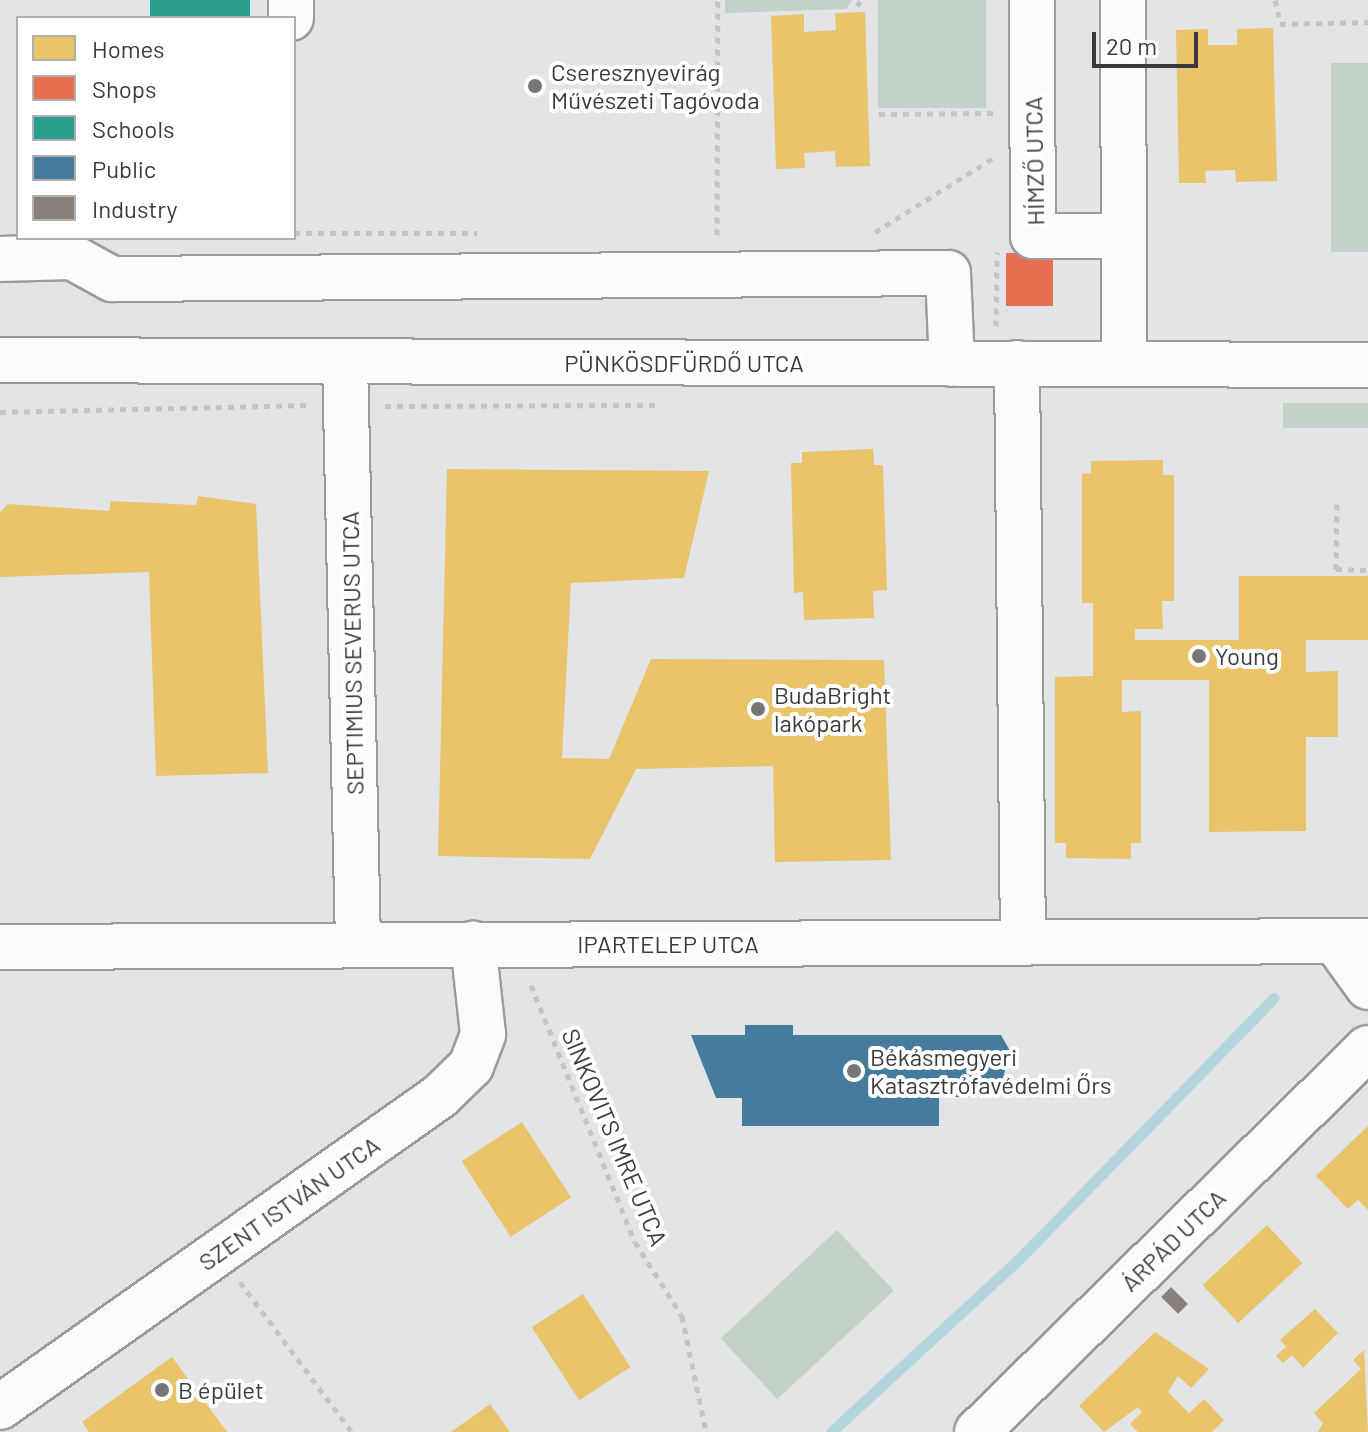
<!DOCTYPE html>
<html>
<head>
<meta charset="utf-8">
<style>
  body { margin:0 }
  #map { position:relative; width:1368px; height:1432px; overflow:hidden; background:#e2e4e6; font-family:Barlow,sans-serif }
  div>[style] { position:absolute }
  .green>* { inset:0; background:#c3d1c7; transform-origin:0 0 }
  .homes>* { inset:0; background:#e9c46a; transform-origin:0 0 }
  .shops>* { inset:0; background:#e76f51; transform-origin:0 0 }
  .schools>* { inset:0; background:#2a9d8f; transform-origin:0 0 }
  .public>* { inset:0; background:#457b9d }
  .industry>* { inset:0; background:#8a817c; transform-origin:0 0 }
  .stream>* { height:11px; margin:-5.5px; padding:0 5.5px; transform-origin:5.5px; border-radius:5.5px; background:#b4d5dc }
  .path>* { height:5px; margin-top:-2.5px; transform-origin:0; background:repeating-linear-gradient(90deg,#c4c4c5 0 6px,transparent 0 12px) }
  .roads { filter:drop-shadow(2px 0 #9a9b9d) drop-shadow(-2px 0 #9a9b9d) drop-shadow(0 2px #9a9b9d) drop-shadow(0 -2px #9a9b9d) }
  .minor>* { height:44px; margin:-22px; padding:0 22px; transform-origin:22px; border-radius:22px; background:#fbfbfb }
  .dots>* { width:22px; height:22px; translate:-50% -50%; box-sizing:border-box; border:4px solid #fff; border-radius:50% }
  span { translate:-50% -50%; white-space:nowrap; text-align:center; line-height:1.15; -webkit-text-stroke:8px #fff; paint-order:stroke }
  .poi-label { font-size:24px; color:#383a3b }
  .left { translate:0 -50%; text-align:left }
  .street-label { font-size:24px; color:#383a3b }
  .legend { position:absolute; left:16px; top:16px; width:280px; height:224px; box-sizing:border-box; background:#fff; border:2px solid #afb0b1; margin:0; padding:10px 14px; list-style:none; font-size:24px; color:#383a3b }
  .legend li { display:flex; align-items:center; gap:16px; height:40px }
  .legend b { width:40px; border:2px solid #afb0b1 }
  .scale { position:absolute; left:1092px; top:32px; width:106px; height:36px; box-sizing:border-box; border:4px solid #383a3b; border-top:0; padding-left:10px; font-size:24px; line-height:28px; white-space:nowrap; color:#383a3b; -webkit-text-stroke:6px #fff; paint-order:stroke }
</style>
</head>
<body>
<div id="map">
  <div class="green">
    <i style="clip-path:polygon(725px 0,852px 0,846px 9px,725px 13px)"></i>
    <i style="left:878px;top:0;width:108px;height:108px"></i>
    <i style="left:1368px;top:63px;width:189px;height:37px;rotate:90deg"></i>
    <i style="left:1283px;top:403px;width:85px;height:25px"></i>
    <i style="left:837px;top:1230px;width:83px;height:159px;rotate:47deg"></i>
  </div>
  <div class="homes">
    <i style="clip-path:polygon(865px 12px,870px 166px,836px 167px,835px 151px,804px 153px,805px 168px,776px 169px,771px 16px,804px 14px,804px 32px,836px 30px,835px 13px)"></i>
    <i style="clip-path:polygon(1273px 28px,1277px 181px,1236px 182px,1235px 170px,1205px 171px,1206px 183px,1179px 183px,1176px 30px,1208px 29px,1208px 45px,1237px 45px,1237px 29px)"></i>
    <i style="clip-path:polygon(873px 449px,874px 465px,883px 465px,887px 590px,873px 591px,874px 618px,804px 620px,803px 592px,794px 593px,791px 463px,802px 463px,802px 452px)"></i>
    <i style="clip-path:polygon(1163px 460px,1163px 475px,1174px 475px,1174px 601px,1162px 601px,1163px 629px,1135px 629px,1135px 640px,1239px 640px,1239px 576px,1368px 576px,1368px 640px,1306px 640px,1306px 672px,1338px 671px,1338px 737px,1306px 737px,1306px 831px,1209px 832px,1209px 680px,1122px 680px,1122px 712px,1141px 711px,1141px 843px,1131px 843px,1131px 859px,1066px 858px,1066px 843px,1055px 843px,1055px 677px,1093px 676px,1093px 603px,1082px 603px,1082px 474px,1091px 473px,1091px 461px)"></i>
    <i style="clip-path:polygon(447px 469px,709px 471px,684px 578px,571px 583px,562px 758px,609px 759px,651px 659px,884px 660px,891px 860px,775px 862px,773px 766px,636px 769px,590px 859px,438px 856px)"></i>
    <i style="clip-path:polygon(198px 496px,256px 504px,268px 773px,156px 776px,149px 572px,0 577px,0 512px,8px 504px,109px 511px,111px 501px,196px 505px)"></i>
    <i style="left:522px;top:1122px;width:90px;height:72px;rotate:57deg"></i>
    <i style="clip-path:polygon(1368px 1126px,1368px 1210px,1358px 1200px,1348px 1209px,1316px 1176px)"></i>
    <i style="left:1267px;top:1225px;width:52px;height:88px;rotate:47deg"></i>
    <i style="left:583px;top:1294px;width:87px;height:61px;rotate:57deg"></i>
    <i style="clip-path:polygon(1315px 1309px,1338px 1333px,1303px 1368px,1292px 1355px,1283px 1363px,1276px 1356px,1286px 1347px,1280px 1340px)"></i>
    <i style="clip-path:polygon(1155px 1332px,1209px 1369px,1191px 1388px,1178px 1376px,1168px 1392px,1189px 1413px,1204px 1399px,1224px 1420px,1212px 1432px,1138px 1432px,1130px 1424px,1142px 1412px,1138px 1407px,1104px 1432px,1079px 1406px)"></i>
    <i style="clip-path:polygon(1364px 1350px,1368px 1432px,1318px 1432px,1323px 1423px,1314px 1413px,1361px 1369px,1353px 1360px)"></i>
    <i style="clip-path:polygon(172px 1357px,227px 1432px,89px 1432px,82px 1422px)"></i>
    <i style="clip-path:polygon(490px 1404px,510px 1432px,451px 1432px)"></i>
  </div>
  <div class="shops">
    <i style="left:1053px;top:253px;width:53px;height:47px;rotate:90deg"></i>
  </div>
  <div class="schools">
    <i style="left:150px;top:0;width:100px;height:18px"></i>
  </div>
  <div class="public">
    <i style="clip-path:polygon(745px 1025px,793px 1025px,793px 1035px,1001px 1035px,1010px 1051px,1002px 1082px,981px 1082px,982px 1097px,939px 1097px,939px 1126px,742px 1126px,742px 1098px,716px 1098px,691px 1035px,745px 1035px)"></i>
  </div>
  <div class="industry">
    <i style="left:1171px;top:1287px;width:24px;height:14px;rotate:45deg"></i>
  </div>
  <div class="stream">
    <i style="left:831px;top:1432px;width:251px;rotate:-42.6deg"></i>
    <i style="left:1016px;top:1262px;width:369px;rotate:-45.7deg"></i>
  </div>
  <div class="path">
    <i style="left:1275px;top:0;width:17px;rotate:77deg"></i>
    <i style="left:857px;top:6px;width:7px;rotate:-56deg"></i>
    <i style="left:1280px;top:24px;width:88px;rotate:-1.3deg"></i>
    <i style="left:879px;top:114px;width:117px;rotate:-0.5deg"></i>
    <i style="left:875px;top:232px;width:142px;rotate:-32deg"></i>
    <i style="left:294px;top:233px;width:183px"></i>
    <i style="left:717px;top:235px;width:235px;rotate:-89.8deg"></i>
    <i style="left:996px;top:326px;width:74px;rotate:-89.2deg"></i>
    <i style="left:385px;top:406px;width:270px;rotate:-0.2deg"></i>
    <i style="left:0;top:412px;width:307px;rotate:-1.3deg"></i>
    <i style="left:1337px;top:504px;width:65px;rotate:90.9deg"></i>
    <i style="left:1336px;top:569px;width:32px;rotate:2deg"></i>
    <i style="left:531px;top:985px;width:277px;rotate:68deg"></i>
    <i style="left:635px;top:1242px;width:88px;rotate:57.6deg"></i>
    <i style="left:682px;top:1316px;width:118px;rotate:78.3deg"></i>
    <i style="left:240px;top:1282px;width:187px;rotate:53.3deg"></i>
  </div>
  <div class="roads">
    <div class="minor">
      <i style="left:291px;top:0;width:18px;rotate:90deg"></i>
      <i style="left:1032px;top:0;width:236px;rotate:89.8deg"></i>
      <i style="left:1033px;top:236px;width:89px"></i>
      <i style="left:1123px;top:0;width:364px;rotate:89.8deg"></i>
      <i style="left:0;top:259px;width:72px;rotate:-1.6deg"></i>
      <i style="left:72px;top:257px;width:46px;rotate:28.8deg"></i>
      <i style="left:112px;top:279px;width:836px;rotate:-0.41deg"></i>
      <i style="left:948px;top:273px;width:91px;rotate:87.5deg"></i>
      <i style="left:0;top:360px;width:1368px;rotate:0.21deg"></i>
      <i style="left:345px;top:361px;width:584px;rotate:88.72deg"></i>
      <i style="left:1017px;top:363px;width:580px;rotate:89.41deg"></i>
      <i style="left:1337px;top:944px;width:53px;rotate:54.2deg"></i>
      <i style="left:0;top:947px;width:1368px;rotate:-0.25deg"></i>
      <i style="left:0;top:1407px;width:539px;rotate:-35.25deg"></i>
      <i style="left:440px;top:1096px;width:43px;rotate:-44.1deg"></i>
      <i style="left:471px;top:1066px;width:34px;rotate:-69deg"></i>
      <i style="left:483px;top:1034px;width:91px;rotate:-96.3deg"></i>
      <i style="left:977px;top:1432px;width:548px;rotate:-44.48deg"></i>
    </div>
  </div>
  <div class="dots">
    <i style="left:535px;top:86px;background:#747677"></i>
    <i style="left:1199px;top:656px;background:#747677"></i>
    <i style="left:758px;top:709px;background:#747677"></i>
    <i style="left:854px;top:1071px;background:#747677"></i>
    <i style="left:162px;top:1390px;background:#747677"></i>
  </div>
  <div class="poi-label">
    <span class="left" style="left:551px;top:86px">Cseresznyevirág<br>Művészeti Tagóvoda</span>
    <span class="left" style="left:1215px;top:656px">Young</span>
    <span class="left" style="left:774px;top:709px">BudaBright<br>lakópark</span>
    <span class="left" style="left:870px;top:1071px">Békásmegyeri<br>Katasztrófavédelmi Őrs</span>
    <span class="left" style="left:178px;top:1390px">B épület</span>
  </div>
  <div class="street-label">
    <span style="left:1034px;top:161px;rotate:-91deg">HÍMZŐ UTCA</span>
    <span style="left:684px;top:363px">PÜNKÖSDFÜRDŐ UTCA</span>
    <span style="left:352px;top:653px;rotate:-91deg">SEPTIMIUS SEVERUS UTCA</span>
    <span style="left:668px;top:944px">IPARTELEP UTCA</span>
    <span style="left:615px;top:1137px;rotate:67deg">SINKOVITS IMRE UTCA</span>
    <span style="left:289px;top:1203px;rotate:-35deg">SZENT ISTVÁN UTCA</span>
    <span style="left:1173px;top:1240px;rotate:-44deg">ÁRPÁD UTCA</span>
  </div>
  <ul class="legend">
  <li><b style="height:22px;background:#e9c46a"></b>Homes</li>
  <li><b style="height:22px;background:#e76f51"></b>Shops</li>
  <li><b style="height:22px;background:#2a9d8f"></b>Schools</li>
  <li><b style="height:22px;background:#457b9d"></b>Public</li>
  <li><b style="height:22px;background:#8a817c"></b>Industry</li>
  </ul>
  <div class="scale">20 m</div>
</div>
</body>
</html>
